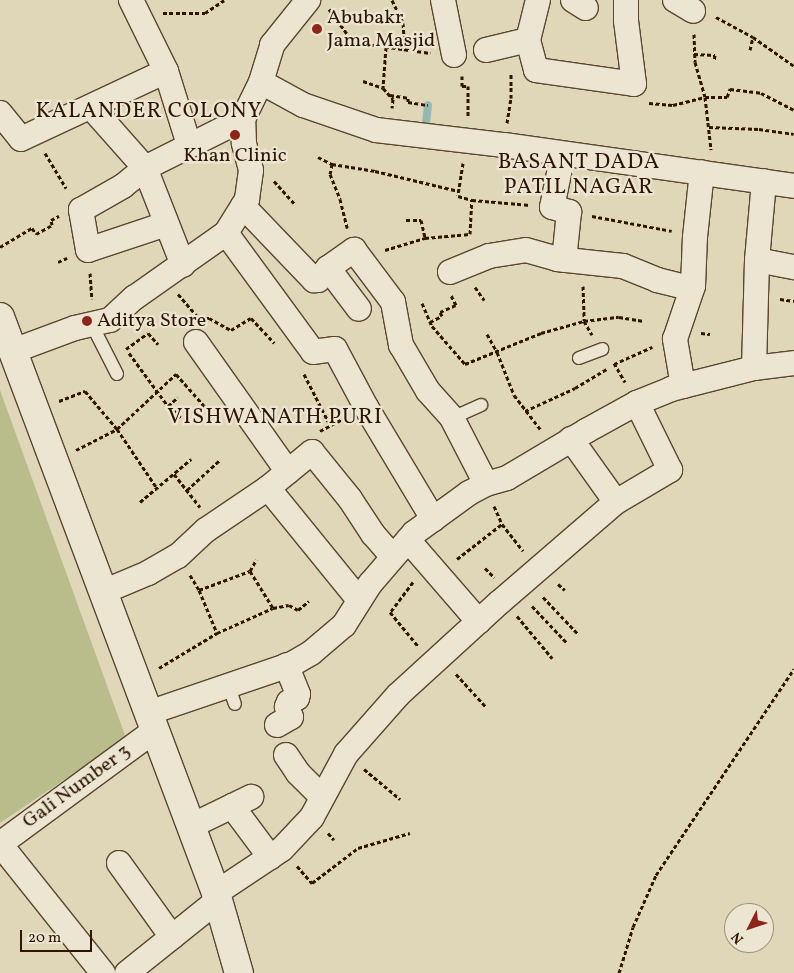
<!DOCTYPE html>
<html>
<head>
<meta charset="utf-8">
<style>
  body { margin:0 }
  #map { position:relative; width:794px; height:973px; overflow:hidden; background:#e0d7b9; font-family:Vollkorn,serif }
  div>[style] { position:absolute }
  .green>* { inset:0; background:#b8bd8b }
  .stream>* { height:8px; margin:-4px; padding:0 4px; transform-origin:4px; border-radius:4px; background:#94b9b1 }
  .path>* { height:3px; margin-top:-1.5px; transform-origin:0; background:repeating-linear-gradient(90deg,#2f1500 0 4px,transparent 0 6.5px) }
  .roads { filter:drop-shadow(1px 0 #5b462e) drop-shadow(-1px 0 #5b462e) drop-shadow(0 1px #5b462e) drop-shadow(0 -1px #5b462e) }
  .lane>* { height:12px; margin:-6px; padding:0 6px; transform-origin:6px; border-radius:6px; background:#ebe5d2 }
  .street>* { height:24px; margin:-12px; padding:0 12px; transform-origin:12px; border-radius:12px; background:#ebe5d2 }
  .secondary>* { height:28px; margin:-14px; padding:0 14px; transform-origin:14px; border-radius:14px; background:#ebe5d2 }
  .dots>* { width:14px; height:14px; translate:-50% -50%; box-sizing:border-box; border:2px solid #ebe5d2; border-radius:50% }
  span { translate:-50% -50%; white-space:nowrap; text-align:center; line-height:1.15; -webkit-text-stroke:4.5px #ebe5d2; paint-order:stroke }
  .poi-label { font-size:20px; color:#2f1500 }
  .left { translate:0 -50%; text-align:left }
  .street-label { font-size:20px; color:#2f1500 }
  .quarter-label { font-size:22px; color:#2f1500; letter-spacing:1px }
  .north { position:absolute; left:724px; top:903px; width:50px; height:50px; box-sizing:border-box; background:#ebe5d2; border:1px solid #a0927e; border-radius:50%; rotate:229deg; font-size:14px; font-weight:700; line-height:20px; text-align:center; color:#2f1500 }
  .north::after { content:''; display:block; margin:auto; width:18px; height:22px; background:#8f2418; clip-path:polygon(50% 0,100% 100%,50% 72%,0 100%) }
  .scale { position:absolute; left:20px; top:930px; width:72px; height:22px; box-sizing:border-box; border:2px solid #2f1500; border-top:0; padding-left:6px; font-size:15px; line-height:18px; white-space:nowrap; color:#2f1500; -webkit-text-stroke:4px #ebe5d2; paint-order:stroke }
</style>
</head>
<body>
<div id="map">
  <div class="green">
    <i style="clip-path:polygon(0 390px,126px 738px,0 823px)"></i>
  </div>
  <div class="stream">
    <i style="left:425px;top:133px;width:28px;rotate:-84deg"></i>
  </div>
  <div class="path">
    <i style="left:392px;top:0;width:25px;rotate:64deg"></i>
    <i style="left:403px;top:23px;width:27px;rotate:86deg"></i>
    <i style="left:329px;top:9px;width:41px;rotate:54deg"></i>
    <i style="left:353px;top:42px;width:78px;rotate:8.1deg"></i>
    <i style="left:163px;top:13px;width:42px"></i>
    <i style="left:205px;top:13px;width:23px;rotate:-34deg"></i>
    <i style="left:716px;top:17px;width:42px;rotate:28.4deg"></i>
    <i style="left:753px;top:37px;width:50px;rotate:35.3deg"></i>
    <i style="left:694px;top:34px;width:28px;rotate:88deg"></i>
    <i style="left:695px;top:62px;width:36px;rotate:74deg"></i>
    <i style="left:705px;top:97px;width:53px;rotate:83.5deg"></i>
    <i style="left:386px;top:47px;width:41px;rotate:94.2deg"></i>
    <i style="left:383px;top:88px;width:15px;rotate:48deg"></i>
    <i style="left:393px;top:99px;width:9px;rotate:96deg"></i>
    <i style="left:750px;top:50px;width:13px;rotate:-77deg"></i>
    <i style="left:694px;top:54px;width:21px;rotate:3deg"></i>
    <i style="left:715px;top:55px;width:6px;rotate:99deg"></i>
    <i style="left:462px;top:76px;width:10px;rotate:90deg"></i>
    <i style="left:462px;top:86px;width:6px"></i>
    <i style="left:468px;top:86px;width:31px;rotate:90deg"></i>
    <i style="left:363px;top:81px;width:21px;rotate:19deg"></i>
    <i style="left:390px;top:95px;width:18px;rotate:9deg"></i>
    <i style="left:408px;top:98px;width:4px;rotate:90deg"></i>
    <i style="left:408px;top:102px;width:20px;rotate:9deg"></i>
    <i style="left:649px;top:103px;width:24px;rotate:5deg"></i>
    <i style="left:673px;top:105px;width:33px;rotate:-14deg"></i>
    <i style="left:705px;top:97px;width:22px"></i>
    <i style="left:727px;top:97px;width:9px;rotate:-69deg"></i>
    <i style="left:730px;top:89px;width:31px;rotate:7deg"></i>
    <i style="left:761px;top:93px;width:37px;rotate:27deg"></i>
    <i style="left:507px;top:123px;width:25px;rotate:-81deg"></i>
    <i style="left:511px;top:98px;width:24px;rotate:-90deg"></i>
    <i style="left:709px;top:127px;width:50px;rotate:2.3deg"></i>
    <i style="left:759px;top:129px;width:35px;rotate:8deg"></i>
    <i style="left:45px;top:153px;width:41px;rotate:59deg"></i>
    <i style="left:318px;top:157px;width:16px;rotate:27deg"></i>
    <i style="left:332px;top:164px;width:44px;rotate:9.2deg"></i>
    <i style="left:375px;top:171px;width:86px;rotate:13.4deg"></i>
    <i style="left:463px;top:163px;width:33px;rotate:99deg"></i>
    <i style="left:458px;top:196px;width:15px;rotate:16deg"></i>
    <i style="left:472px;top:200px;width:58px;rotate:4.9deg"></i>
    <i style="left:332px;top:164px;width:10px;rotate:101deg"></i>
    <i style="left:330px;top:174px;width:27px;rotate:68deg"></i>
    <i style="left:340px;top:199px;width:30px;rotate:76deg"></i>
    <i style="left:274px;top:181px;width:30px;rotate:48deg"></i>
    <i style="left:592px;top:216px;width:81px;rotate:10.6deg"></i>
    <i style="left:406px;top:220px;width:15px"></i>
    <i style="left:421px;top:220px;width:18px;rotate:77deg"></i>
    <i style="left:0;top:247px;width:37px;rotate:-31deg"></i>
    <i style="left:32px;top:228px;width:7px;rotate:56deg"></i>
    <i style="left:36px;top:234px;width:18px;rotate:-29deg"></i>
    <i style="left:52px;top:225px;width:5px;rotate:-101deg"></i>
    <i style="left:51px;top:220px;width:9px;rotate:-27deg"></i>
    <i style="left:385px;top:250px;width:42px;rotate:-16.7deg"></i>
    <i style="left:425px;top:238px;width:45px;rotate:-5.1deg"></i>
    <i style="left:470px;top:234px;width:34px;rotate:-87deg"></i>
    <i style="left:58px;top:262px;width:10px;rotate:-24deg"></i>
    <i style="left:90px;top:273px;width:26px;rotate:86deg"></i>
    <i style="left:583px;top:286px;width:35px;rotate:88deg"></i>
    <i style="left:584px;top:321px;width:16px;rotate:60deg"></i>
    <i style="left:475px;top:287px;width:16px;rotate:55deg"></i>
    <i style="left:178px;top:294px;width:32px;rotate:49deg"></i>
    <i style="left:199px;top:318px;width:10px"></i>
    <i style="left:209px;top:318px;width:25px;rotate:29deg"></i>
    <i style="left:231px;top:330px;width:23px;rotate:-31deg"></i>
    <i style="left:251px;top:318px;width:34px;rotate:47deg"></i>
    <i style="left:780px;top:299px;width:14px;rotate:8deg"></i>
    <i style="left:422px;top:303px;width:25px;rotate:67deg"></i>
    <i style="left:432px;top:326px;width:50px;rotate:49deg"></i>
    <i style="left:465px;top:364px;width:82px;rotate:-22.2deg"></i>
    <i style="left:541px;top:333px;width:45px;rotate:-15.6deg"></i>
    <i style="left:584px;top:321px;width:35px;rotate:-7deg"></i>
    <i style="left:619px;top:317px;width:25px;rotate:9deg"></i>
    <i style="left:430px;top:322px;width:13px;rotate:-27deg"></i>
    <i style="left:442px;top:316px;width:4px;rotate:-117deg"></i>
    <i style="left:440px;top:312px;width:17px;rotate:-24deg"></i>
    <i style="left:456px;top:305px;width:11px;rotate:-117deg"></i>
    <i style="left:701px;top:333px;width:9px;rotate:6deg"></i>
    <i style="left:487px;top:334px;width:21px;rotate:61deg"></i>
    <i style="left:497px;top:352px;width:46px;rotate:68.4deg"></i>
    <i style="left:514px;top:395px;width:44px;rotate:52.4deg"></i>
    <i style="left:126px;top:349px;width:27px;rotate:-36deg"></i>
    <i style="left:148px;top:333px;width:15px;rotate:48deg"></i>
    <i style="left:129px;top:353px;width:66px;rotate:53.7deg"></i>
    <i style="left:168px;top:406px;width:13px;rotate:-42deg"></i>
    <i style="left:614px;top:363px;width:22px;rotate:60deg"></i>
    <i style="left:614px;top:364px;width:42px;rotate:-24.1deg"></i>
    <i style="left:304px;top:374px;width:57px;rotate:63deg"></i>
    <i style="left:59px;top:401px;width:28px;rotate:-21deg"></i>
    <i style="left:85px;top:391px;width:50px;rotate:49.9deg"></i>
    <i style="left:117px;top:429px;width:71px;rotate:55.9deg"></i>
    <i style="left:169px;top:405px;width:18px;rotate:47deg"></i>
    <i style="left:525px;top:411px;width:55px;rotate:-24.7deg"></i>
    <i style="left:575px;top:388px;width:37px;rotate:-31deg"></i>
    <i style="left:320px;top:431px;width:30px;rotate:-28deg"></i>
    <i style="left:76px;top:450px;width:46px;rotate:-27.1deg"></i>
    <i style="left:117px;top:429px;width:81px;rotate:-43deg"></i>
    <i style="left:176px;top:374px;width:47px;rotate:48.5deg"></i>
    <i style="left:207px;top:409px;width:6px;rotate:-31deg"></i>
    <i style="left:212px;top:406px;width:1px;rotate:45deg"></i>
    <i style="left:174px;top:474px;width:42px;rotate:51.8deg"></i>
    <i style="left:187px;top:490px;width:45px;rotate:-42.3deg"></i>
    <i style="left:140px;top:502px;width:67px;rotate:-40.1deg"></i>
    <i style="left:494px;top:506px;width:20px;rotate:66deg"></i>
    <i style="left:502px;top:524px;width:34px;rotate:52deg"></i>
    <i style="left:457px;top:559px;width:57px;rotate:-37.9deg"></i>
    <i style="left:485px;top:568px;width:13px;rotate:45deg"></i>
    <i style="left:250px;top:571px;width:44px;rotate:58.1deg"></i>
    <i style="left:190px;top:575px;width:17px;rotate:59deg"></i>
    <i style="left:199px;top:590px;width:47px;rotate:67.3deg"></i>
    <i style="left:413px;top:582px;width:38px;rotate:127deg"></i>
    <i style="left:390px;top:612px;width:44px;rotate:50.5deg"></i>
    <i style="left:558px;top:584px;width:9px;rotate:41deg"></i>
    <i style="left:199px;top:590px;width:54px;rotate:-20.4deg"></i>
    <i style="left:250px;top:571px;width:13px;rotate:-61deg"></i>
    <i style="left:543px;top:597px;width:50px;rotate:46.6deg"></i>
    <i style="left:532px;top:606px;width:50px;rotate:46.6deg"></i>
    <i style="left:517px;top:616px;width:55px;rotate:50.2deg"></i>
    <i style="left:159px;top:668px;width:68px;rotate:-31.1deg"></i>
    <i style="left:217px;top:633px;width:61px;rotate:-24.1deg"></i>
    <i style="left:273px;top:608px;width:16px;rotate:-11deg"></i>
    <i style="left:289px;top:605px;width:10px;rotate:29deg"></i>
    <i style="left:298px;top:610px;width:14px;rotate:-39deg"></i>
    <i style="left:456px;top:674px;width:45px;rotate:47.7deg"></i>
    <i style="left:364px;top:769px;width:47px;rotate:39.8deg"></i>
    <i style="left:328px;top:833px;width:9px;rotate:49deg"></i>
    <i style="left:297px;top:866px;width:23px;rotate:49deg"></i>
    <i style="left:312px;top:883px;width:58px;rotate:-37.3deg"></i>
    <i style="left:358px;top:848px;width:54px;rotate:-16.1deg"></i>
    <i style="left:619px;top:973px;width:48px;rotate:-73.1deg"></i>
    <i style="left:633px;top:927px;width:57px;rotate:-66.1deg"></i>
    <i style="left:656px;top:875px;width:248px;rotate:-56.2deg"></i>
  </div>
  <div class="roads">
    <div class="lane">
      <i style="left:92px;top:325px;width:55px;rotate:63deg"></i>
      <i style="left:579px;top:358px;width:25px;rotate:-21deg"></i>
      <i style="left:452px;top:418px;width:32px;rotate:-24deg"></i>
      <i style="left:228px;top:684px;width:21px;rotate:71deg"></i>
    </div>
    <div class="street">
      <i style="left:131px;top:0;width:79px;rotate:63.8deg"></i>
      <i style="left:166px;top:71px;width:77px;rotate:72.7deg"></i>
      <i style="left:443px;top:0;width:56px;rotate:78.7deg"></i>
      <i style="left:573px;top:0;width:15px;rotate:32deg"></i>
      <i style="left:675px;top:0;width:21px;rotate:31deg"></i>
      <i style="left:528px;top:40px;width:31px;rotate:75deg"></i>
      <i style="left:536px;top:70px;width:99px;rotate:8.1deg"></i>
      <i style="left:634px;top:84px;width:64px;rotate:-97.2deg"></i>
      <i style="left:626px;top:21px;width:21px;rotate:-90deg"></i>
      <i style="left:486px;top:50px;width:43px;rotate:-13.4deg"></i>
      <i style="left:528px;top:40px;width:41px;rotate:-76deg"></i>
      <i style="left:261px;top:82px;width:48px;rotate:28.7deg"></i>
      <i style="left:303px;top:105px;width:77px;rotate:18.9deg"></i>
      <i style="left:376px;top:130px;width:129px;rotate:6.7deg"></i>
      <i style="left:504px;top:145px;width:293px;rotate:8deg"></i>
      <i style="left:91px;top:107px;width:81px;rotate:48.5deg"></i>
      <i style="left:145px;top:168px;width:104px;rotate:68.6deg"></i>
      <i style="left:0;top:113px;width:33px;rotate:51deg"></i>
      <i style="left:21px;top:139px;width:160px;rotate:-25.1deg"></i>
      <i style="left:563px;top:154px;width:54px;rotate:101.7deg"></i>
      <i style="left:552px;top:207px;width:18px;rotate:16deg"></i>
      <i style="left:569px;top:212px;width:48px;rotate:95.9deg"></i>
      <i style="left:243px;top:206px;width:103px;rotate:46.2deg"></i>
      <i style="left:314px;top:280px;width:4px"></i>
      <i style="left:318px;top:280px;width:16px;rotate:-50deg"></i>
      <i style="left:328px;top:268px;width:32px;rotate:-35deg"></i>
      <i style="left:354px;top:250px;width:65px;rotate:53.1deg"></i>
      <i style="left:393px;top:302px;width:44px;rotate:79.5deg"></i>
      <i style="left:401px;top:345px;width:53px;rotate:59.6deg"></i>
      <i style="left:428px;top:391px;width:36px;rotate:48deg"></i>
      <i style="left:452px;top:418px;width:74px;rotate:62.7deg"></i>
      <i style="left:166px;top:224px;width:82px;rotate:161.6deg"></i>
      <i style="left:88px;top:250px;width:41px;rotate:-99.9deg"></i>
      <i style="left:81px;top:210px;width:48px;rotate:-29.7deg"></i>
      <i style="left:123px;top:186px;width:28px;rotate:-39deg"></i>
      <i style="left:145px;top:168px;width:110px;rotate:-26.6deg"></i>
      <i style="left:243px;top:119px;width:41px;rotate:-64.1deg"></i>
      <i style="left:261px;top:82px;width:39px;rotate:-73deg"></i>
      <i style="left:272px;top:45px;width:58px;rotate:-51.3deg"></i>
      <i style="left:226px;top:233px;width:147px;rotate:53.8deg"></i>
      <i style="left:313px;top:352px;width:22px;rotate:-8deg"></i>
      <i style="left:335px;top:349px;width:66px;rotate:61.9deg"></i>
      <i style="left:366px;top:407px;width:131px;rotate:59.1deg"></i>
      <i style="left:757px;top:260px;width:38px;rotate:11deg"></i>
      <i style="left:328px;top:268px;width:51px;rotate:52.9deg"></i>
      <i style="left:450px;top:272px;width:42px;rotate:-22.3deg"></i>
      <i style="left:489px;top:256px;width:37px;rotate:-9deg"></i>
      <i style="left:526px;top:250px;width:32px;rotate:16deg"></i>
      <i style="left:557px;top:259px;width:66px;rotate:6.1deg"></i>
      <i style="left:623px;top:266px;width:37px;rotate:22deg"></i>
      <i style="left:657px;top:280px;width:36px;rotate:14deg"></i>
      <i style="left:196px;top:342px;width:159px;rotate:54.7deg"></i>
      <i style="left:13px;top:351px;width:66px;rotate:-20.4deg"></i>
      <i style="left:75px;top:328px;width:36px;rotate:-13deg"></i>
      <i style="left:110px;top:320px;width:33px;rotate:-43deg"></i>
      <i style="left:134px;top:298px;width:113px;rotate:-35.2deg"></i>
      <i style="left:226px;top:233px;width:40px;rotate:-58deg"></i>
      <i style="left:247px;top:199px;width:29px;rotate:-82deg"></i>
      <i style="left:251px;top:170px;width:28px;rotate:-105deg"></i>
      <i style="left:244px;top:143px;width:24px;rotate:-92deg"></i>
      <i style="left:754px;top:368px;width:108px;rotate:-88.4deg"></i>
      <i style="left:757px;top:260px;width:79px;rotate:-84.9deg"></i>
      <i style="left:683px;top:386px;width:48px;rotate:-99.7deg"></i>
      <i style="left:675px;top:339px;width:56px;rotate:-71.2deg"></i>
      <i style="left:693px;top:286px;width:49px;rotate:-87.7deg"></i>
      <i style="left:695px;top:237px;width:65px;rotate:-83.9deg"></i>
      <i style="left:571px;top:439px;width:77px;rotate:54.5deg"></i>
      <i style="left:268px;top:488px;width:144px;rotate:50.9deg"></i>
      <i style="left:408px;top:540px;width:108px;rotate:49.1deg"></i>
      <i style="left:103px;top:592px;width:49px;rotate:-22.9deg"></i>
      <i style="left:148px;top:573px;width:34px;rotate:-30deg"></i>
      <i style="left:178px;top:556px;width:38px;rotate:-43deg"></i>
      <i style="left:206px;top:530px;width:75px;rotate:-34.1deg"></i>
      <i style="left:268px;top:488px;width:57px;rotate:-39.3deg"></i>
      <i style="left:312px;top:452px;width:60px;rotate:51deg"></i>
      <i style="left:350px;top:499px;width:42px;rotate:56.7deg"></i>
      <i style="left:373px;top:534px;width:30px;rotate:49deg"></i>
      <i style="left:148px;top:713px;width:152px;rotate:-18.8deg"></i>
      <i style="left:292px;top:664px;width:22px;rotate:-30deg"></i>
      <i style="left:311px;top:653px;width:43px;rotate:-40.3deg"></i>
      <i style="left:344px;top:625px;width:49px;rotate:-57.6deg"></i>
      <i style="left:370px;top:584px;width:67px;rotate:-49.2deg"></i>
      <i style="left:414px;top:533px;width:68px;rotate:-36deg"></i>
      <i style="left:469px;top:493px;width:19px;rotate:-28deg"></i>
      <i style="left:486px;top:484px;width:22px;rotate:-16deg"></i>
      <i style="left:507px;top:478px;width:92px;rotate:-30.7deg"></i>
      <i style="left:586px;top:431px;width:58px;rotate:-28.8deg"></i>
      <i style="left:637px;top:403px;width:37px;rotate:-22deg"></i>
      <i style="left:671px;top:389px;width:86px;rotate:-14.2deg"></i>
      <i style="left:754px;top:368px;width:40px;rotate:-7.1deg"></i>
      <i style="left:277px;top:725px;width:16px;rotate:-30deg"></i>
      <i style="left:291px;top:717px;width:11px;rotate:-112deg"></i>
      <i style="left:287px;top:707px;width:5px;rotate:-68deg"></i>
      <i style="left:289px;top:702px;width:9px;rotate:-27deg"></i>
      <i style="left:297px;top:698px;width:4px;rotate:-76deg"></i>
      <i style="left:298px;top:694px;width:31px;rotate:-112deg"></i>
      <i style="left:286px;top:755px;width:22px;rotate:56deg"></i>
      <i style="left:298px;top:773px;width:33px;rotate:45deg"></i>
      <i style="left:232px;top:806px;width:64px;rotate:53.3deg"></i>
      <i style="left:191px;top:826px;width:67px;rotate:-25.8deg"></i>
      <i style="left:0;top:844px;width:192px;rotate:-36.3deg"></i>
      <i style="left:0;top:844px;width:165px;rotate:51.4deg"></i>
      <i style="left:119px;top:863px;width:91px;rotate:54.4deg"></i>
      <i style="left:216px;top:893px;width:79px;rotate:-33.7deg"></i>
      <i style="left:282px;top:849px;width:44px;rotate:-46.8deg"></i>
      <i style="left:312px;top:817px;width:72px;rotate:-61.6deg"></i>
      <i style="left:346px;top:754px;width:79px;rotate:-48.6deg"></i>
      <i style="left:398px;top:695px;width:138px;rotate:-42.4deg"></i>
      <i style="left:500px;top:602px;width:153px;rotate:-40.8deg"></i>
      <i style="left:616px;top:502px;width:63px;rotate:-30.7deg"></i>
      <i style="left:670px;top:470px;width:75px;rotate:-116.2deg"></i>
      <i style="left:127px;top:973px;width:117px;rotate:-38.7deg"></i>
    </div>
    <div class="secondary">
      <i style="left:0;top:317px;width:615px;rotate:69.44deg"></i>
      <i style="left:216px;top:893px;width:83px;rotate:74deg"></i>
    </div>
  </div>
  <div class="dots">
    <i style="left:317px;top:29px;background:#8f2418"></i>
    <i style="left:235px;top:135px;background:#8f2418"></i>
    <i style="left:87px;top:321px;background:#8f2418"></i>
  </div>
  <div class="poi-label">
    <span class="left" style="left:327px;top:30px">Abubakr<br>Jama Masjid</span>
    <span style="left:235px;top:156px">Khan Clinic</span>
    <span class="left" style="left:97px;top:321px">Aditya Store</span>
  </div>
  <div class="street-label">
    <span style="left:77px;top:787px;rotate:-36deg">Gali Number 3</span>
  </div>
  <div class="quarter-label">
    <span style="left:149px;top:112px">KALANDER COLONY</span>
    <span style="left:579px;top:175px">BASANT DADA<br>PATIL NAGAR</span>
    <span style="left:275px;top:418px">VISHWANATH PURI</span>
  </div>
  <div class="north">N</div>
  <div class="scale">20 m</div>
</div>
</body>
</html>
